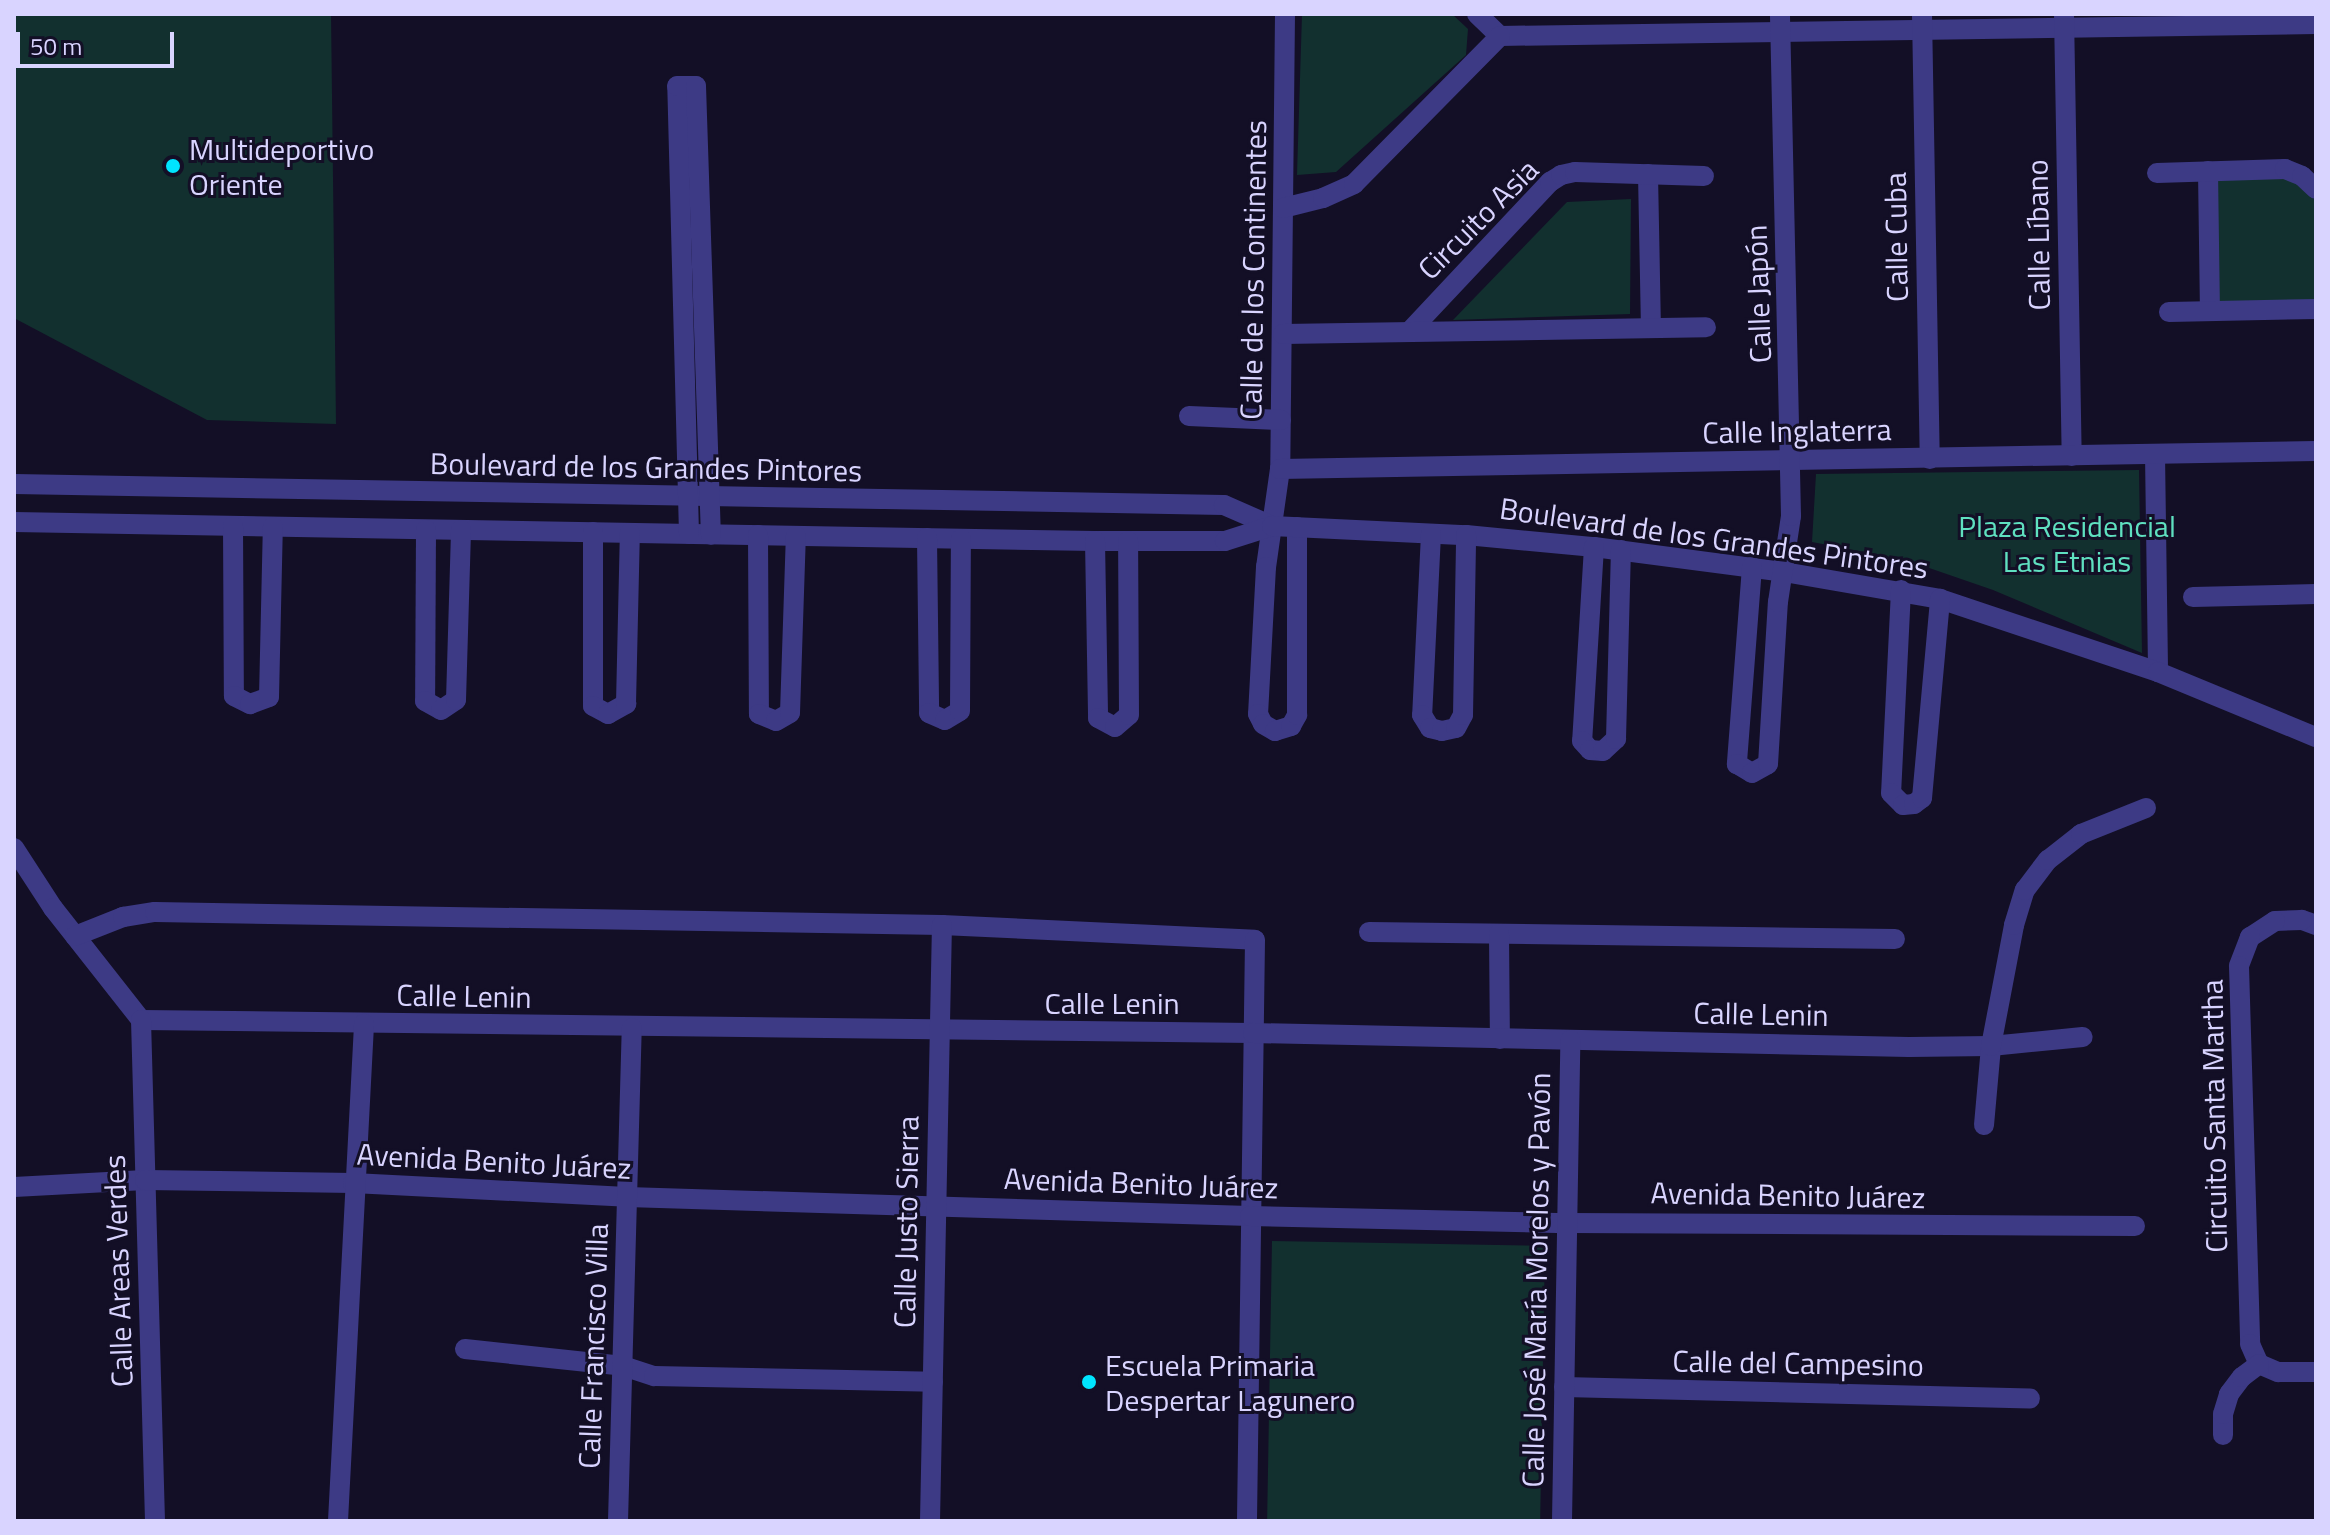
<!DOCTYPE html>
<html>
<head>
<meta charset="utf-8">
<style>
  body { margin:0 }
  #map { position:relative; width:2330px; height:1535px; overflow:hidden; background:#130f26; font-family:"Titillium Web",sans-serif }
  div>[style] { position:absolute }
  .green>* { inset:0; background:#12302f; transform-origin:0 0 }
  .minor>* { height:20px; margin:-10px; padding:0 10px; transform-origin:10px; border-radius:10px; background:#3d3a85 }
  .dots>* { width:22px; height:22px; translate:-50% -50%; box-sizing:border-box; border:4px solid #130f26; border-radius:50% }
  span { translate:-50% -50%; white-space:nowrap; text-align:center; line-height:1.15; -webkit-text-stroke:6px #130f26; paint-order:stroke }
  .poi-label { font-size:30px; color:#d9d4ff }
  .left { translate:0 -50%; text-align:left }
  .street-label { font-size:30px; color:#d9d4ff }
  .park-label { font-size:30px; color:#5fe0c0 }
  .frame { position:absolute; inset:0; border:16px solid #d9d4ff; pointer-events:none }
  .scale { position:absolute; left:16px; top:32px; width:158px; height:36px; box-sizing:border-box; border:4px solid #d9d4ff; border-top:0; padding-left:10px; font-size:24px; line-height:28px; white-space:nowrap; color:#d9d4ff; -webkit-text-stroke:6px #130f26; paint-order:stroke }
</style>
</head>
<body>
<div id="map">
  <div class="green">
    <i style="clip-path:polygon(14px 14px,331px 14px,336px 424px,207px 420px,14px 318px)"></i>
    <i style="clip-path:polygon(1302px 14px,1452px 14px,1468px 29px,1466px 55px,1336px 172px,1297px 175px)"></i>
    <i style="clip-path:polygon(2217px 177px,2292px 177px,2316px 201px,2316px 302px,2216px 305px)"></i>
    <i style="clip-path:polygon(1631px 199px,1630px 314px,1453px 320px,1567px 202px)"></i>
    <i style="clip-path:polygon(2139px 470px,2142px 653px,1993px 590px,1906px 560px,1812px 542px,1816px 474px)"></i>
    <i style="left:1272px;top:1241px;width:273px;height:280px;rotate:1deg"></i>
  </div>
  <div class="minor">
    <i style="left:1285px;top:14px;width:455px;rotate:90.6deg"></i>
    <i style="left:1280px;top:469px;width:99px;rotate:98.1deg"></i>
    <i style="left:1266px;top:567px;width:147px;rotate:93.1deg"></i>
    <i style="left:1258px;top:714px;width:11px;rotate:63deg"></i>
    <i style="left:1263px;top:724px;width:14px;rotate:30deg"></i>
    <i style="left:1275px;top:731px;width:17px;rotate:-17deg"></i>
    <i style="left:1291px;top:726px;width:13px;rotate:-61deg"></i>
    <i style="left:1297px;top:715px;width:188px;rotate:-90deg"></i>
    <i style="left:1477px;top:14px;width:32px;rotate:44deg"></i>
    <i style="left:1500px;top:36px;width:816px;rotate:-0.84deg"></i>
    <i style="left:1922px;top:14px;width:445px;rotate:89deg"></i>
    <i style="left:2064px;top:14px;width:442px;rotate:89deg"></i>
    <i style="left:2208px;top:171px;width:140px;rotate:89.2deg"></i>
    <i style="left:2157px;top:173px;width:128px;rotate:-1.8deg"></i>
    <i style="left:2285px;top:169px;width:18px;rotate:22deg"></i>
    <i style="left:2302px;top:176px;width:19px;rotate:43deg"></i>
    <i style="left:1648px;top:174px;width:153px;rotate:88.9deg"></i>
    <i style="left:1283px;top:208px;width:41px;rotate:-14deg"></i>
    <i style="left:1323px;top:198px;width:34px;rotate:-24deg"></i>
    <i style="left:1354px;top:184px;width:208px;rotate:-45.4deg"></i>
    <i style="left:2169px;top:312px;width:147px;rotate:-1.2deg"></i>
    <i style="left:1409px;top:332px;width:206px;rotate:-46.8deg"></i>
    <i style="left:1550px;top:182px;width:13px;rotate:-32deg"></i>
    <i style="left:1561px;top:175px;width:14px;rotate:-12deg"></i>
    <i style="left:1575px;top:172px;width:129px;rotate:1.8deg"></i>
    <i style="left:1283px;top:334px;width:423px;rotate:-0.9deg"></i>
    <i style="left:1189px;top:416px;width:92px;rotate:2.5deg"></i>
    <i style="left:2155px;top:454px;width:218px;rotate:89.2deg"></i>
    <i style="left:1280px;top:469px;width:1036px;rotate:-1deg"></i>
    <i style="left:14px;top:484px;width:1210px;rotate:0.99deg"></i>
    <i style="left:1224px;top:505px;width:52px;rotate:23.6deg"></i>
    <i style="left:14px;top:522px;width:1081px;rotate:1.01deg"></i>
    <i style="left:1095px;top:541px;width:130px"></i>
    <i style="left:1225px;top:541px;width:49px;rotate:-17.7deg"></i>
    <i style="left:1272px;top:526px;width:194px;rotate:2.7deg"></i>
    <i style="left:1466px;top:535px;width:129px;rotate:5.4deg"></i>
    <i style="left:1594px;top:547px;width:192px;rotate:7.5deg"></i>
    <i style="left:1784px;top:572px;width:158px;rotate:9.8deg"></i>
    <i style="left:1940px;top:599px;width:230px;rotate:18.5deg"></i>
    <i style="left:2158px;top:672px;width:171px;rotate:22.4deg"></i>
    <i style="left:233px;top:526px;width:170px;rotate:89.7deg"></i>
    <i style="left:234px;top:696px;width:18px;rotate:27deg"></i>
    <i style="left:250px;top:704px;width:20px;rotate:-20deg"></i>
    <i style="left:269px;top:697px;width:170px;rotate:-88.7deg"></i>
    <i style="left:426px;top:530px;width:171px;rotate:90.3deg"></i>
    <i style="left:425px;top:701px;width:18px;rotate:29deg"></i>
    <i style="left:441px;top:710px;width:18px;rotate:-34deg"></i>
    <i style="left:456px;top:700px;width:170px;rotate:-88.3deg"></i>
    <i style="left:593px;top:532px;width:174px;rotate:90deg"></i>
    <i style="left:593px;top:706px;width:17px;rotate:28deg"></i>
    <i style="left:608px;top:714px;width:21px;rotate:-29deg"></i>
    <i style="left:626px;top:704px;width:171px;rotate:-88.7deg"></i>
    <i style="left:689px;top:534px;width:448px;rotate:-91.5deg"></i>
    <i style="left:677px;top:86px;width:19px"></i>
    <i style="left:696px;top:86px;width:449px;rotate:88.1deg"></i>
    <i style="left:1431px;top:534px;width:181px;rotate:92.8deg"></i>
    <i style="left:1422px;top:715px;width:15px;rotate:58deg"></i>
    <i style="left:1430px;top:728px;width:12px;rotate:14deg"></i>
    <i style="left:1442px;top:731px;width:14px;rotate:-12deg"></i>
    <i style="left:1456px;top:728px;width:15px;rotate:-62deg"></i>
    <i style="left:1463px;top:715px;width:180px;rotate:-89deg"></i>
    <i style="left:758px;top:535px;width:179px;rotate:89.7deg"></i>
    <i style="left:759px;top:714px;width:18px;rotate:22deg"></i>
    <i style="left:776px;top:721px;width:16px;rotate:-30deg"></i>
    <i style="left:790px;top:713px;width:177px;rotate:-88.1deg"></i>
    <i style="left:927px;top:538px;width:175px;rotate:89.3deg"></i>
    <i style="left:929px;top:713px;width:17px;rotate:24deg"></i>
    <i style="left:945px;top:720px;width:17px;rotate:-31deg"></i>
    <i style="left:960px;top:711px;width:172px;rotate:-89.7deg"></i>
    <i style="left:1095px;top:541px;width:177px;rotate:89deg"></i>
    <i style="left:1098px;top:718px;width:19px;rotate:28deg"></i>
    <i style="left:1115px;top:727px;width:18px;rotate:-41deg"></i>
    <i style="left:1129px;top:715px;width:174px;rotate:-90.3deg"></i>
    <i style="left:1594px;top:547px;width:194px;rotate:93.5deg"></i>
    <i style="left:1582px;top:741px;width:12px;rotate:48deg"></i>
    <i style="left:1590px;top:750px;width:13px;rotate:4deg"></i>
    <i style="left:1603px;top:751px;width:18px;rotate:-43deg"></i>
    <i style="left:1616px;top:739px;width:189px;rotate:-88.5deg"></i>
    <i style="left:1752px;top:567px;width:198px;rotate:94.4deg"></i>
    <i style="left:1737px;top:764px;width:17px;rotate:31deg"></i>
    <i style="left:1752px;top:773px;width:18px;rotate:-29deg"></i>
    <i style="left:1768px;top:764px;width:162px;rotate:-86.5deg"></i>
    <i style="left:1778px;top:602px;width:87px;rotate:-81.4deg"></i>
    <i style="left:1791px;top:516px;width:502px;rotate:-91.26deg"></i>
    <i style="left:1901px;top:590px;width:203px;rotate:92.8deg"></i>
    <i style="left:1891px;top:793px;width:17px;rotate:45deg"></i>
    <i style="left:1903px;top:805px;width:11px;rotate:-5deg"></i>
    <i style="left:1914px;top:804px;width:10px;rotate:-37deg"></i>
    <i style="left:1922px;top:798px;width:200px;rotate:-84.8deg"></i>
    <i style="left:2193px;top:597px;width:123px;rotate:-1.4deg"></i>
    <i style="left:14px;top:848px;width:72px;rotate:57deg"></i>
    <i style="left:53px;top:908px;width:142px;rotate:51.8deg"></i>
    <i style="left:2316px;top:925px;width:15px;rotate:-160deg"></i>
    <i style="left:2302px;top:920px;width:27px;rotate:178deg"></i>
    <i style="left:2275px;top:921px;width:30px;rotate:147deg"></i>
    <i style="left:2250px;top:937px;width:31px;rotate:111deg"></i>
    <i style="left:2239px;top:966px;width:378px;rotate:88.3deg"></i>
    <i style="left:2250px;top:1344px;width:22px;rotate:66deg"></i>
    <i style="left:2259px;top:1364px;width:21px;rotate:23deg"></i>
    <i style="left:2278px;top:1372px;width:38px"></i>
    <i style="left:1369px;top:932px;width:526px;rotate:0.76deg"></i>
    <i style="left:1499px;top:934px;width:105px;rotate:89.5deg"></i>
    <i style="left:75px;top:936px;width:52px;rotate:-21.6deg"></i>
    <i style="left:123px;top:917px;width:32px;rotate:-9deg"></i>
    <i style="left:155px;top:912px;width:787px;rotate:0.95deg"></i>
    <i style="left:942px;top:925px;width:313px;rotate:2.7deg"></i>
    <i style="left:1255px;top:940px;width:581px;rotate:90.79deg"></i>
    <i style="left:141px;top:1020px;width:1112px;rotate:0.67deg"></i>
    <i style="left:1253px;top:1033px;width:656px;rotate:1.22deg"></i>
    <i style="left:1909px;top:1047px;width:82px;rotate:-0.7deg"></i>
    <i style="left:1991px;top:1046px;width:92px;rotate:-5.6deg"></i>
    <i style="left:141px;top:1020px;width:501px;rotate:88.4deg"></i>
    <i style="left:1984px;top:1125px;width:79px;rotate:-84.9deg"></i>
    <i style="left:1991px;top:1046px;width:123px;rotate:-79.2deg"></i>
    <i style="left:2014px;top:925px;width:37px;rotate:-73deg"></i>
    <i style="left:2025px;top:890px;width:38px;rotate:-53deg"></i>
    <i style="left:2048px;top:860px;width:42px;rotate:-38.2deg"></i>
    <i style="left:2081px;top:834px;width:70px;rotate:-21.8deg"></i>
    <i style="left:14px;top:1187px;width:131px;rotate:-3.1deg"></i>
    <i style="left:145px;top:1180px;width:208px;rotate:0.8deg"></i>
    <i style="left:353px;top:1183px;width:274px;rotate:2.9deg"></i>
    <i style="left:627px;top:1197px;width:623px;rotate:1.75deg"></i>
    <i style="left:1250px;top:1216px;width:318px;rotate:1.3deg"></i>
    <i style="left:1568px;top:1223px;width:567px;rotate:0.3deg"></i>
    <i style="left:465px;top:1349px;width:159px;rotate:6.1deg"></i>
    <i style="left:623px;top:1366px;width:33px;rotate:18deg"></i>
    <i style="left:654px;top:1376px;width:279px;rotate:1.2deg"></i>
    <i style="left:1564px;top:1387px;width:466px;rotate:1.4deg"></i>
    <i style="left:2223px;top:1435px;width:21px;rotate:-90deg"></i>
    <i style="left:2223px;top:1414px;width:21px;rotate:-73deg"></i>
    <i style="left:2229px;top:1394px;width:21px;rotate:-53deg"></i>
    <i style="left:2242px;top:1377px;width:21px;rotate:-37deg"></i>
    <i style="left:338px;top:1521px;width:498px;rotate:-87deg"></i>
    <i style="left:618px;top:1521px;width:493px;rotate:-88.4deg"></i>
    <i style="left:930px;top:1521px;width:596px;rotate:-88.85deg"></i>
    <i style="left:1562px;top:1521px;width:481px;rotate:-89deg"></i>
  </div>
  <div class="dots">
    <i style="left:173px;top:166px;background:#00e5ff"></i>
    <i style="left:1089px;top:1382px;background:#00e5ff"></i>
  </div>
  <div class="poi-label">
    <span class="left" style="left:189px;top:166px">Multideportivo<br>Oriente</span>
    <span class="left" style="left:1105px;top:1382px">Escuela Primaria<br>Despertar Lagunero</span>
  </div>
  <div class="street-label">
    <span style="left:1478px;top:219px;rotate:-45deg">Circuito Asia</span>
    <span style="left:2038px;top:235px;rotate:-91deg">Calle Líbano</span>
    <span style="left:1896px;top:237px;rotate:-91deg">Calle Cuba</span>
    <span style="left:1253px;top:270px;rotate:-89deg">Calle de los Continentes</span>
    <span style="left:1758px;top:294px;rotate:-92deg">Calle Japón</span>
    <span style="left:1797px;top:431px;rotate:-1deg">Calle Inglaterra</span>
    <span style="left:646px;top:467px;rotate:1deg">Boulevard de los Grandes Pintores</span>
    <span style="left:1714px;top:538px;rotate:8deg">Boulevard de los Grandes Pintores</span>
    <span style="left:464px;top:996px;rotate:1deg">Calle Lenin</span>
    <span style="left:1112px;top:1003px">Calle Lenin</span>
    <span style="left:1761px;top:1014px;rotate:1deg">Calle Lenin</span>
    <span style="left:2214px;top:1116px;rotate:-91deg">Circuito Santa Martha</span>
    <span style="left:494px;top:1161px;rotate:3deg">Avenida Benito Juárez</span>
    <span style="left:1141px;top:1183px;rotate:2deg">Avenida Benito Juárez</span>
    <span style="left:1788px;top:1195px;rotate:1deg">Avenida Benito Juárez</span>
    <span style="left:906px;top:1222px;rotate:-89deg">Calle Justo Sierra</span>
    <span style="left:118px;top:1271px;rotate:-92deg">Calle Areas Verdes</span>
    <span style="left:1536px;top:1280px;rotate:-89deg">Calle José María Morelos y Pavón</span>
    <span style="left:593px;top:1346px;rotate:-88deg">Calle Francisco Villa</span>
    <span style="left:1798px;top:1363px;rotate:1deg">Calle del Campesino</span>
  </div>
  <div class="park-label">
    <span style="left:2067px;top:543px">Plaza Residencial<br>Las Etnias</span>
  </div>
  <div class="frame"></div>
  <div class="scale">50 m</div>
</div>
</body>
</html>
